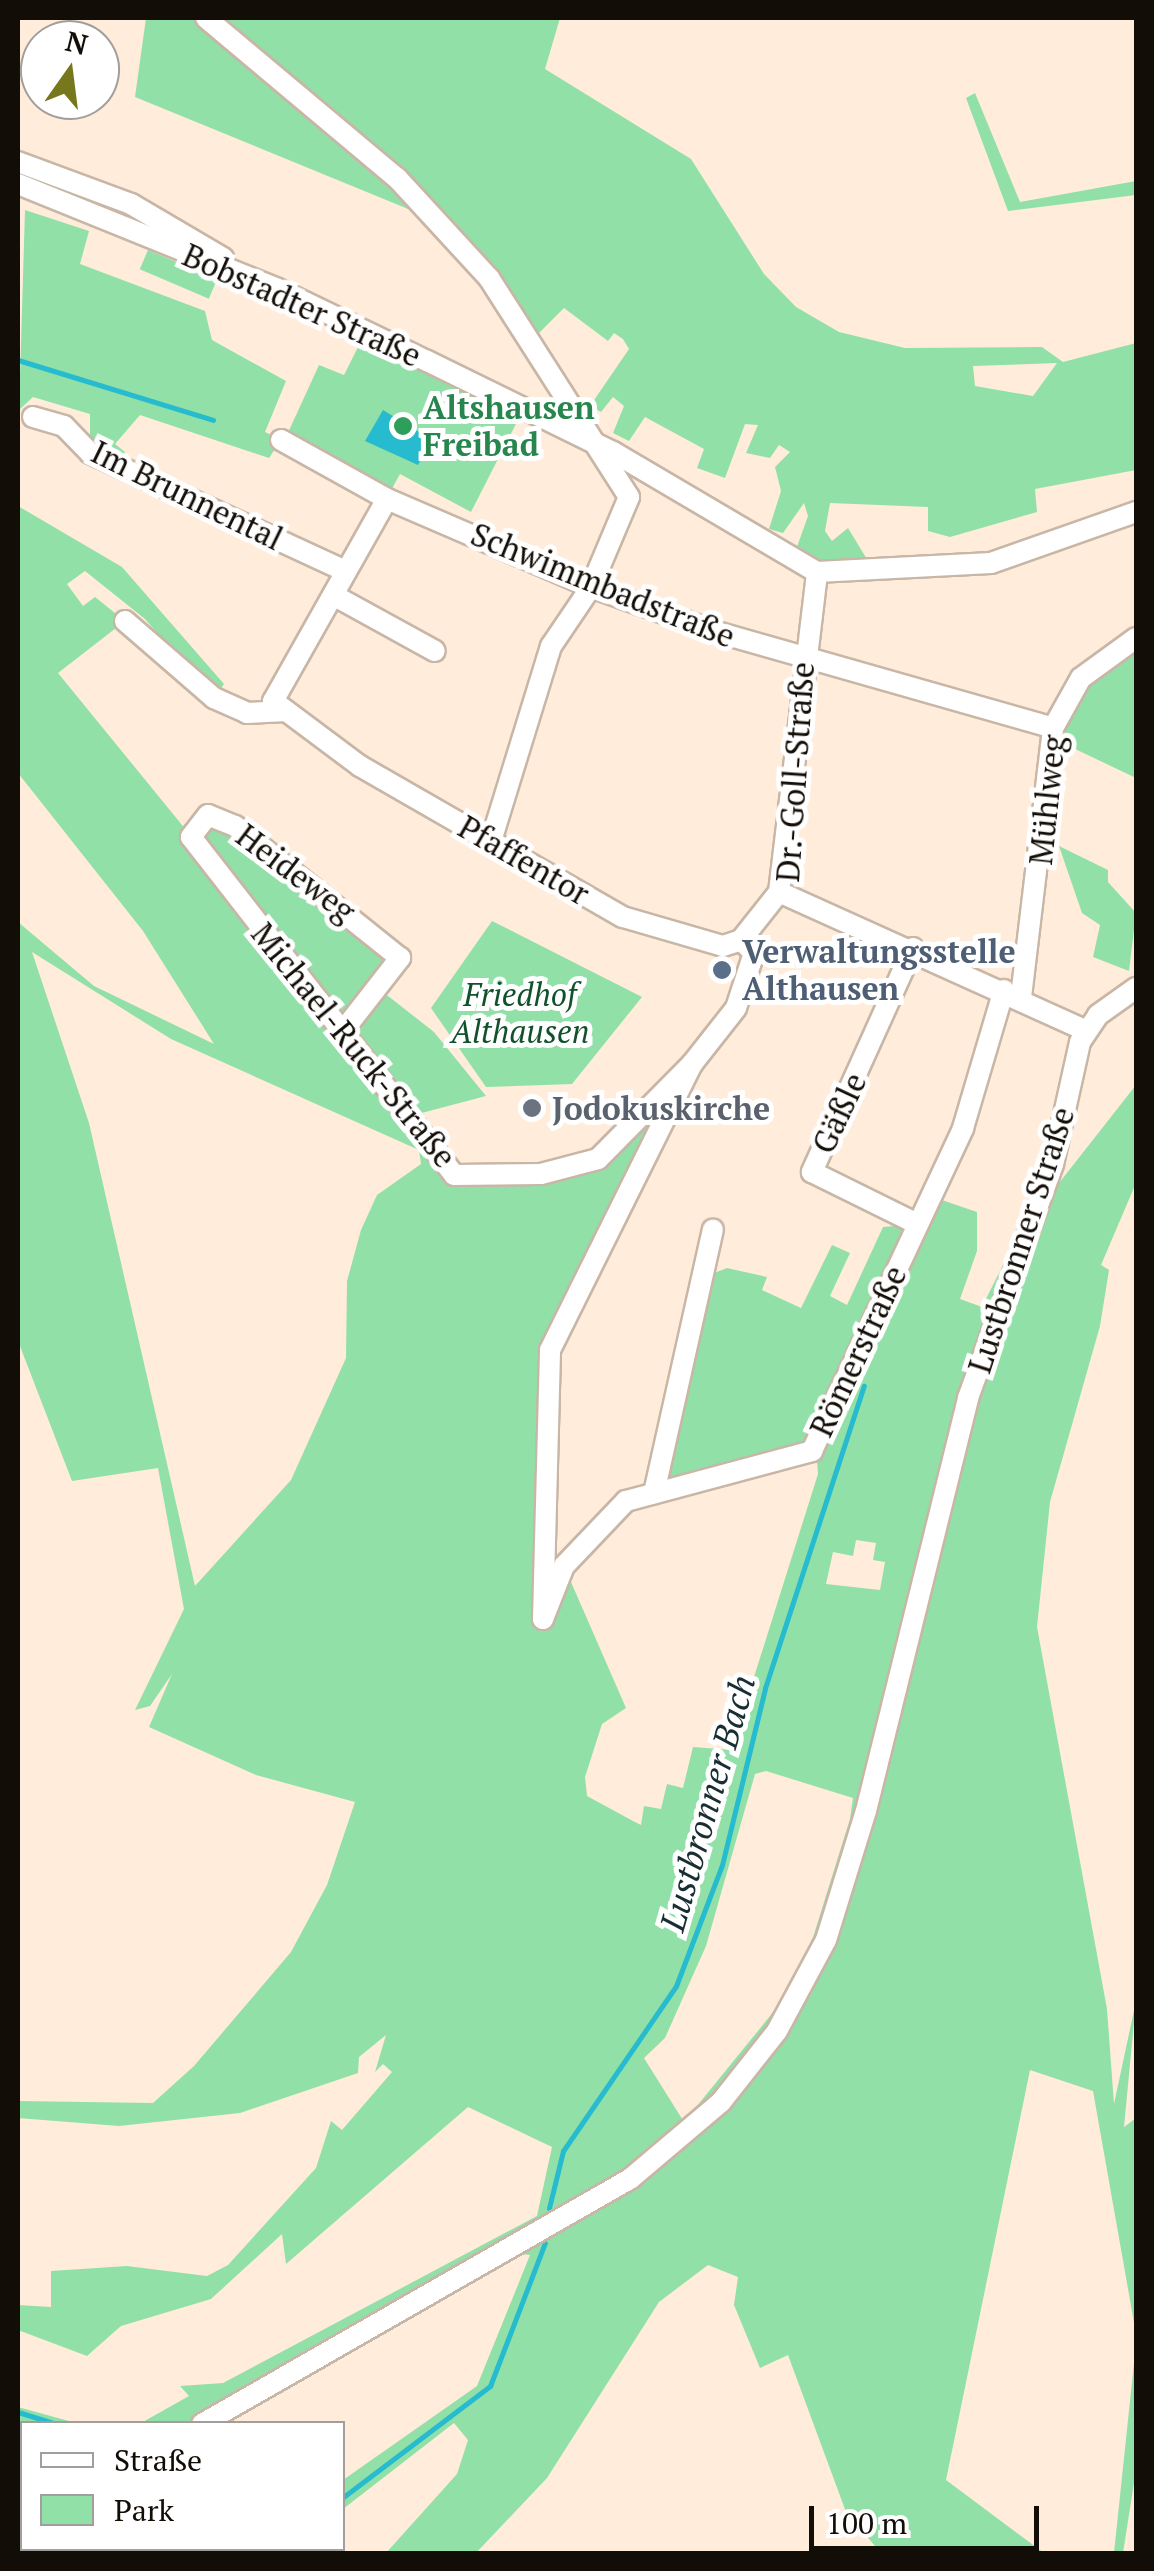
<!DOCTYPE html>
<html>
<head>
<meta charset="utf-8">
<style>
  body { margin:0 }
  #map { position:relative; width:1154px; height:2571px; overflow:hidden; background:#ffecdb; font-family:"PT Serif",serif }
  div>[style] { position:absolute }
  .green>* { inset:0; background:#91e0a8; transform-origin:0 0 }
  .water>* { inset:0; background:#26bbcf }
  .stream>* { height:5px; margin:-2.5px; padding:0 2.5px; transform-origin:2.5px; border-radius:2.5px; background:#26bbcf }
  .roads { filter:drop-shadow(2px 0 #c8b6a6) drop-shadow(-2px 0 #c8b6a6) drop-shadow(0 2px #c8b6a6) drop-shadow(0 -2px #c8b6a6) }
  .minor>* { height:20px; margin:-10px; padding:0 10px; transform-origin:10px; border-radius:10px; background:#fff }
  .dots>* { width:28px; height:28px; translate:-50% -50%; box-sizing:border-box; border:5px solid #fff; border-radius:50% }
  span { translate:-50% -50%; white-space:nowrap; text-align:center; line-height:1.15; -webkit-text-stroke:10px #fff; paint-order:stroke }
  .street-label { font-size:32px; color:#130d07 }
  .leisure-label { font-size:32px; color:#27864d; font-weight:700 }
  .left { translate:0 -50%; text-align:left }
  .service-label { font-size:32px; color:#4e5e75; font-weight:700 }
  .park-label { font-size:32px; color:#11512b; font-style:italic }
  .worship-label { font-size:32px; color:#5b616d; font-weight:700 }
  .water-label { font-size:35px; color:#182e32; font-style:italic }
  .frame { position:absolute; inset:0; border:20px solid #130d07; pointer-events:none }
  .legend { position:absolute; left:20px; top:2421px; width:325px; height:130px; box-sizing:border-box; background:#fff; border:2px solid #a19e9c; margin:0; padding:12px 18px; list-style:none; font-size:30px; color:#130d07 }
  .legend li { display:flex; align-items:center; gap:20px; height:50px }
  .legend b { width:50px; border:2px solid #a19e9c }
  .north { position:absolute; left:20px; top:20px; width:100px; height:100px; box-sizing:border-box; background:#fff; border:2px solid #a19e9c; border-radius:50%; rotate:14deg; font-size:28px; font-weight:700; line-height:40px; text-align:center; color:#130d07 }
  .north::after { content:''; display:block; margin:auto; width:35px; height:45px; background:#77771e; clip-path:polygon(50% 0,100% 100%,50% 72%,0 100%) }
  .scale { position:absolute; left:809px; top:2506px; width:230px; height:45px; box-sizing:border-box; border:5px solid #130d07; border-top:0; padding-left:12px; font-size:30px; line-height:35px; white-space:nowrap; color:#130d07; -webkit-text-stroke:8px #fff; paint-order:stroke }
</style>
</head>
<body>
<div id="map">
  <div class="green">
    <i style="clip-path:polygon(evenodd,146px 18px,560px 18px,545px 69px,691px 159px,764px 274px,796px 307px,839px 332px,905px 348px,1042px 347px,1063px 362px,1136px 343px,1136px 470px,1035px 489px,1037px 512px,950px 537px,928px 531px,928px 507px,830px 503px,825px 531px,832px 541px,848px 528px,876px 574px,793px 558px,808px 516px,804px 503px,783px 533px,769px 529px,781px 491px,775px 467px,790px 452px,779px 445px,770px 458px,746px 453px,758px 425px,745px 424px,725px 478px,697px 468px,704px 449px,645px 417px,629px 441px,613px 433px,624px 406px,613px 397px,601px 412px,590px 406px,629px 349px,623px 339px,614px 333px,608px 341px,564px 308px,532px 340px,435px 220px,135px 97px,146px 18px,1057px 363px,1033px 396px,975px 386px,973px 366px,1057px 363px)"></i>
    <i style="clip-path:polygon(975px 93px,1020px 202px,1136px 181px,1136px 195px,1008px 211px,966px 98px)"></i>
    <i style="clip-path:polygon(25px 210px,89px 231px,80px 264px,205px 311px,212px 340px,286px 381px,265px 432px,281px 440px,269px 458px,140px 415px,115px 444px,125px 452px,121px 467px,90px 453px,90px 414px,33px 397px,19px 410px)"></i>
    <i style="left:148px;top:250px;width:75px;height:21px;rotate:23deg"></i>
    <i style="clip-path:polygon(363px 337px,520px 416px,471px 512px,400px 474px,389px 494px,286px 437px,319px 365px,344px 375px)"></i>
    <i style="clip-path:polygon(evenodd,18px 506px,122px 567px,224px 684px,214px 698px,145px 619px,85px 571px,67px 584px,83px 606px,95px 597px,125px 621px,58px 673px,191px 836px,208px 815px,400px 958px,343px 1031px,454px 1175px,598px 1159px,637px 1128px,663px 1124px,550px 1350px,538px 1585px,564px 1566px,626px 1708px,602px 1724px,585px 1777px,587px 1796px,633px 1821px,641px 1825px,644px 1806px,661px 1809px,667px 1784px,683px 1788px,693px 1747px,731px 1750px,818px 1474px,816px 1445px,654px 1493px,709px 1275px,727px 1268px,767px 1277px,762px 1290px,801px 1308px,832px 1245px,850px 1253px,830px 1296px,847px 1305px,883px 1227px,917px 1224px,930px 1196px,977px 1212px,977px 1251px,960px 1299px,982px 1307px,1053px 1164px,1059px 1183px,1136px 1085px,1136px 1183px,1101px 1265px,1109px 1270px,1100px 1326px,1050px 1502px,1037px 1627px,1107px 2009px,1114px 2104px,1136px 2001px,1124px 2127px,1136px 2118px,1136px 2334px,1093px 2091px,1030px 2070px,946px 2480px,1044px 2553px,881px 2553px,846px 2512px,788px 2355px,760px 2368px,734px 2305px,738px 2277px,708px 2265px,659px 2302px,547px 2478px,476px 2553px,386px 2553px,457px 2474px,468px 2440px,454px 2423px,343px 2509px,343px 2480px,477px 2386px,530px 2255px,503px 2252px,202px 2423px,141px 2423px,189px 2396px,180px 2386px,223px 2383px,537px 2216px,552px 2147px,468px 2107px,286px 2264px,282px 2234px,211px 2299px,121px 2326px,87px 2356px,18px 2330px,18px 2305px,51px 2307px,51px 2271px,127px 2266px,207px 2276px,228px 2265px,316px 2168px,331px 2121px,342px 2130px,392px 2072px,383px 2064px,375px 2072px,386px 2035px,359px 2057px,358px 2073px,240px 2113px,119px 2126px,18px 2118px,18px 2101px,153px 2103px,194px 2066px,291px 1952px,327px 1885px,355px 1802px,256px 1775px,149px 1727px,172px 1674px,150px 1706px,135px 1710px,184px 1609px,158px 1468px,72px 1481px,18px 1341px,18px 922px,94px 986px,214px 1044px,143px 931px,18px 773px,18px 506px,32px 952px,171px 1039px,419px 1150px,421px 1164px,377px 1195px,361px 1230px,347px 1281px,346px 1358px,291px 1480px,195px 1586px,89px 1123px,32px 952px,18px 506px,856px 1540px,876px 1543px,873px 1560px,885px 1562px,880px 1590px,826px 1584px,833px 1552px,853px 1556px,856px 1540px,18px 506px,766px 1771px,853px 1798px,850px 1819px,800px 1979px,684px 2122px,644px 2058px,665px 2038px,706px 1946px,755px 1774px,766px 1771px)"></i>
    <i style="clip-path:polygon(1136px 638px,1136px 778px,1052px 738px,1059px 710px)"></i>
    <i style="clip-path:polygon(1059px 846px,1108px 870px,1108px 882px,1136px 913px,1129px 971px,1093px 957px,1100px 925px,1082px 913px)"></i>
    <i style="clip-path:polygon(492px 921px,642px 997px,572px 1084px,486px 1087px,431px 1008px)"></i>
    <i style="clip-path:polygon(383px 992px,434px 1032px,486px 1096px,414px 1115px,347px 1031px)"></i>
    <i style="clip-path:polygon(1136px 2344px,1136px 2470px,1123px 2553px,1114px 2553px)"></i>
    <i style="clip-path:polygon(18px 2407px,76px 2423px,22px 2424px,18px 2553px)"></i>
  </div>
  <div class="water">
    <i style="clip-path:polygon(383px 410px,432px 440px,418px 465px,365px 441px)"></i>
  </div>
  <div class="stream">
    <i style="left:18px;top:360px;width:204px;rotate:17.1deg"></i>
    <i style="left:549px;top:2208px;width:59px;rotate:-76.2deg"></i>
    <i style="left:563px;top:2151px;width:200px;rotate:-55.6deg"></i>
    <i style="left:676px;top:1986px;width:129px;rotate:-69.2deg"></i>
    <i style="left:722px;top:1865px;width:182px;rotate:-76.3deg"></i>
    <i style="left:765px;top:1688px;width:318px;rotate:-71.9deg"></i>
    <i style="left:18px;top:2412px;width:41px;rotate:17.1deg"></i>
    <i style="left:342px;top:2498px;width:186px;rotate:-37.1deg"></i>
    <i style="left:490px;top:2386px;width:153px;rotate:-69deg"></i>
    <i style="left:256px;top:2548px;width:8px;rotate:45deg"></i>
    <i style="left:272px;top:2554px;width:8px;rotate:-45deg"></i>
  </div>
  <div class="roads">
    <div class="minor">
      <i style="left:206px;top:18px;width:249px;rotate:40deg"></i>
      <i style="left:397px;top:178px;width:136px;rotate:47.4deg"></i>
      <i style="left:489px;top:278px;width:260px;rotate:57.4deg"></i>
      <i style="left:629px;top:497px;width:98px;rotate:112.9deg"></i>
      <i style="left:591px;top:587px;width:71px;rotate:124.1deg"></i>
      <i style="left:551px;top:646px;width:204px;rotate:107.1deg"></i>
      <i style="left:18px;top:162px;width:121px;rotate:20.4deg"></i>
      <i style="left:131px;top:204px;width:107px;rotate:30.4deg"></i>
      <i style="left:18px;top:184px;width:280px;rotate:22deg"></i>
      <i style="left:278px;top:289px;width:165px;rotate:25.8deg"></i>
      <i style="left:427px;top:361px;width:207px;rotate:26.1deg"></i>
      <i style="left:613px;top:452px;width:237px;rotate:30.5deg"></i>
      <i style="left:817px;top:572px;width:174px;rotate:-3deg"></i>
      <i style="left:991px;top:563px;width:154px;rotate:-19.4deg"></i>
      <i style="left:33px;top:417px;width:32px;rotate:16deg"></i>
      <i style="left:64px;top:426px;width:37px;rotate:46deg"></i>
      <i style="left:90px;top:453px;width:281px;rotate:24.8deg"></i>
      <i style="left:281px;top:440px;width:121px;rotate:29.1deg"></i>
      <i style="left:387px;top:499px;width:222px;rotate:23.3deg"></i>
      <i style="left:591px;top:587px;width:134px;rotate:19.7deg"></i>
      <i style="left:717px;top:632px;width:349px;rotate:15.9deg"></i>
      <i style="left:387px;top:499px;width:232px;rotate:119.4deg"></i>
      <i style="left:273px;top:701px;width:109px;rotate:36.8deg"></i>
      <i style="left:360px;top:766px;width:303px;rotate:29.9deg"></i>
      <i style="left:623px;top:917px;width:104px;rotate:16.2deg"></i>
      <i style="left:723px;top:946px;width:19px;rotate:-18deg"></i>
      <i style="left:741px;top:940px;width:61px;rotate:-51.6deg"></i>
      <i style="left:779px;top:892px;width:322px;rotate:-83.2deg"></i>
      <i style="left:333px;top:595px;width:116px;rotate:28.8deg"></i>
      <i style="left:125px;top:621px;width:118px;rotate:40.9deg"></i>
      <i style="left:214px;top:698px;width:36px;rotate:24deg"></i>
      <i style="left:247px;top:713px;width:39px;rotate:-3deg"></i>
      <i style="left:779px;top:892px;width:336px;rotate:24.3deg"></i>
      <i style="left:913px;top:948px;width:246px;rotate:114.3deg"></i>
      <i style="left:812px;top:1172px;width:117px;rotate:26.3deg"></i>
      <i style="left:1021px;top:997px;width:271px;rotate:-83.2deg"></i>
      <i style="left:1053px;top:728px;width:57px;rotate:-60.8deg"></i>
      <i style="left:1081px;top:678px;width:68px;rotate:-36deg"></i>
      <i style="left:343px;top:1031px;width:93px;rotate:-52deg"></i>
      <i style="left:400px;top:958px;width:211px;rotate:-141.3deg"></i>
      <i style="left:235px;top:826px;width:29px;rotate:-158deg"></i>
      <i style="left:208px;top:815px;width:28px;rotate:128deg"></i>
      <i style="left:191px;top:837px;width:428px;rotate:52.1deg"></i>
      <i style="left:454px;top:1175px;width:87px;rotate:-0.7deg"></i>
      <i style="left:541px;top:1174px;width:59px;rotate:-14.7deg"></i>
      <i style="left:598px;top:1159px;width:134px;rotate:-45.3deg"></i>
      <i style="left:654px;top:1493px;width:270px;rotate:-77.4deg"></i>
      <i style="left:543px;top:1619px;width:57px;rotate:-68.4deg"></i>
      <i style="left:564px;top:1566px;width:90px;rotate:-46.4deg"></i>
      <i style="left:626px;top:1501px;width:193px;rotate:-15deg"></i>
      <i style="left:812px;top:1451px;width:357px;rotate:-64.9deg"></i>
      <i style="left:963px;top:1128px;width:144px;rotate:-73.5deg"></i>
      <i style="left:543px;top:1619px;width:269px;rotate:-88.5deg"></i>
      <i style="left:550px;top:1350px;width:319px;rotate:-63.6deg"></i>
      <i style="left:692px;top:1064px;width:71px;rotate:-51.8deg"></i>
      <i style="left:736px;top:1008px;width:58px;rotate:-71.9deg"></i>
      <i style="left:754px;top:953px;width:18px;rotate:-135deg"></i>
      <i style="left:202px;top:2424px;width:493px;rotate:-29.8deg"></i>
      <i style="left:630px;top:2179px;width:119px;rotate:-40.2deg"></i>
      <i style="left:721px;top:2102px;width:90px;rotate:-51.7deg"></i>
      <i style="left:777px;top:2031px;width:103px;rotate:-61.7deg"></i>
      <i style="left:826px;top:1940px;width:135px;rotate:-72.8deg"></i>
      <i style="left:866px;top:1811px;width:425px;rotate:-76.1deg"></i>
      <i style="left:968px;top:1398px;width:249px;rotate:-70deg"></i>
      <i style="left:1053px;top:1164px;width:125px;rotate:-77.5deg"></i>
      <i style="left:1080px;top:1042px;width:32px;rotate:-56deg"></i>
      <i style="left:1098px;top:1015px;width:47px;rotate:-35.4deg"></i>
      <i style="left:23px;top:2554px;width:8px;rotate:-50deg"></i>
    </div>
  </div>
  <div class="dots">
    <i style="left:403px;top:426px;background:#2e9e5b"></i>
    <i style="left:722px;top:970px;background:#5c6f8a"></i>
    <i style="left:532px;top:1108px;background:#6b7280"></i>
  </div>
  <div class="street-label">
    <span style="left:302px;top:305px;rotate:24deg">Bobstadter Straße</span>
    <span style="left:187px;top:495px;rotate:26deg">Im Brunnental</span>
    <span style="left:603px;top:585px;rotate:22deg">Schwimmbadstraße</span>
    <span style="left:795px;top:772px;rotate:-86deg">Dr.-Goll-Straße</span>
    <span style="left:1047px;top:800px;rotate:-84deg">Mühlweg</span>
    <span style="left:524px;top:860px;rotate:30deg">Pfaffentor</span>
    <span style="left:296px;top:873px;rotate:37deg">Heideweg</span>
    <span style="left:354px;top:1045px;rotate:51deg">Michael-Ruck-Straße</span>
    <span style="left:839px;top:1113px;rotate:-65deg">Gäßle</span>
    <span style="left:1021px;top:1240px;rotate:-72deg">Lustbronner Straße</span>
    <span style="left:858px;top:1351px;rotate:-65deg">Römerstraße</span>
  </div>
  <div class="leisure-label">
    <span class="left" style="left:423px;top:426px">Altshausen<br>Freibad</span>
  </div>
  <div class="service-label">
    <span class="left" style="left:742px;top:970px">Verwaltungsstelle<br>Althausen</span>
  </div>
  <div class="park-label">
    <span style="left:520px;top:1013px">Friedhof<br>Althausen</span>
  </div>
  <div class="worship-label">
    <span class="left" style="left:552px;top:1108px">Jodokuskirche</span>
  </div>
  <div class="water-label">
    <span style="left:707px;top:1803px;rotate:-74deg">Lustbronner Bach</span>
  </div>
  <div class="frame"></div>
  <ul class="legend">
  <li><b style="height:12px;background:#fff"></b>Straße</li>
  <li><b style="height:28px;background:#91e0a8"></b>Park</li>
  </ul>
  <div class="north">N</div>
  <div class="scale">100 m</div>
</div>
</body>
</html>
